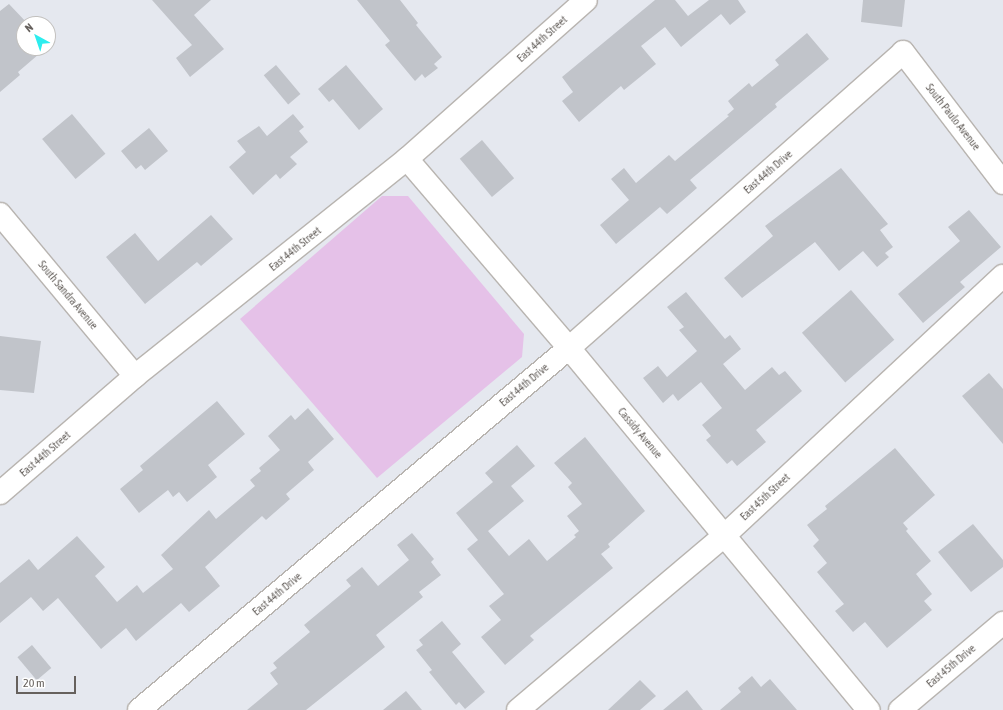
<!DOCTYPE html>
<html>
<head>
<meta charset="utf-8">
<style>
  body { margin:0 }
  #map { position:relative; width:1003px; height:710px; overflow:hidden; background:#e5e8ef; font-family:"Asap Condensed",sans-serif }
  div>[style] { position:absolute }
  .green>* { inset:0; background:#e5c1e8 }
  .building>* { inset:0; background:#c1c4ca; transform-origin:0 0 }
  .roads { filter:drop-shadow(1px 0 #b8b4b0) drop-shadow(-1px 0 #b8b4b0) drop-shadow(0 1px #b8b4b0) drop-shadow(0 -1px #b8b4b0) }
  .minor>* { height:22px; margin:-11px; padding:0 11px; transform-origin:11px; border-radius:11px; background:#fff }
  .tertiary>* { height:22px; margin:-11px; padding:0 11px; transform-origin:11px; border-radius:11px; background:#fff }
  span { translate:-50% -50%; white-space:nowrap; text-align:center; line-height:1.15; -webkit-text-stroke:3px #fff; paint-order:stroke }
  .street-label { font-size:11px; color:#66615d }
  .north { position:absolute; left:16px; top:16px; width:40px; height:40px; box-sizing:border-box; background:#fff; border:1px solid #c2c0be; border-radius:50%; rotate:320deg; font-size:11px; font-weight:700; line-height:16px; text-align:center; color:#66615d }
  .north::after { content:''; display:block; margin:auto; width:14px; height:18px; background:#2dedee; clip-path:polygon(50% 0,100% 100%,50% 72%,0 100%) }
  .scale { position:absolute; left:16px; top:676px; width:60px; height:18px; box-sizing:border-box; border:2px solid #66615d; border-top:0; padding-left:5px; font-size:12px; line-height:14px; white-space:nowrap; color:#66615d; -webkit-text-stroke:3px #fff; paint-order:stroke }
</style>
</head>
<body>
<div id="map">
  <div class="green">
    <i style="clip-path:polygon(382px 196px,408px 196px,524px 334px,522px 357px,377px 478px,240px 319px)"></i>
  </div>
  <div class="building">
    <i style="clip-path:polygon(152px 0,211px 0,194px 15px,224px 49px,190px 77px,176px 58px,192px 45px)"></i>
    <i style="clip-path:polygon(357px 0,400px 0,418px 23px,416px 25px,442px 57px,434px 64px,438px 68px,425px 78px,422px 74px,415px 81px,385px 45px,390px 41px)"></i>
    <i style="clip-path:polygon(655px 0,675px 0,688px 16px,709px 0,738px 0,746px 12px,730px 25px,721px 14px,681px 47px,665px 27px,641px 46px,656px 64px,624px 90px,621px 86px,579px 122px,562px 101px,573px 92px,562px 77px)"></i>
    <i style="clip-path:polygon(863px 0,905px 0,902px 27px,861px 22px)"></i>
    <i style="clip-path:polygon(9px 4px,28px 24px,24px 24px,24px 48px,46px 48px,18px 72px,20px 75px,0 92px,0 11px)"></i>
    <i style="clip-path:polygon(807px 33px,829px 59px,775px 104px,777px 107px,690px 180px,697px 188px,667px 214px,660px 207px,616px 244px,600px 225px,629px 200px,611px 179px,624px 168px,636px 183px,669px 155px,675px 161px,729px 116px,727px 115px,734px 109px,728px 101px,749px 83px,752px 87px,779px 65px,775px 60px)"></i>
    <i style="left:276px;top:65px;width:38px;height:16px;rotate:50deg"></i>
    <i style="clip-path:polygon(346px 65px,383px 109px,359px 130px,333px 99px,329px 102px,318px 89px)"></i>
    <i style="left:72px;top:114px;width:52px;height:39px;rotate:50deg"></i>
    <i style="clip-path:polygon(293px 114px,304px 127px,299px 131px,308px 142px,290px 157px,297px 164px,280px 179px,276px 174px,253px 195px,229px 167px,246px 152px,237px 141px,259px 126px,267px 136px)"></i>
    <i style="clip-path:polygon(149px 128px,168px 151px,145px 170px,141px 165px,136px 169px,121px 151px)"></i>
    <i style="left:482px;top:140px;width:50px;height:29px;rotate:50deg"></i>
    <i style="clip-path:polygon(841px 168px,888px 224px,880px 230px,893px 247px,885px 253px,889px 257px,877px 267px,863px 251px,839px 271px,815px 242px,742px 298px,724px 278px,773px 236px,765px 226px)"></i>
    <i style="clip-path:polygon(969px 210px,1001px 247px,960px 282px,965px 287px,923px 323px,898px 294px,960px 241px,948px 227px)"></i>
    <i style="clip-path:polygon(211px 215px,233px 239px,201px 266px,197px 262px,145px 304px,106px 257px,135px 233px,158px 261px)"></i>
    <i style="left:851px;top:290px;width:66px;height:65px;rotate:49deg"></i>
    <i style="clip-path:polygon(686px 292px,725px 339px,730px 335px,741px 349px,723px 364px,745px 390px,772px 367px,779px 375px,785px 371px,802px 391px,756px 430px,766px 442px,737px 466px,732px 460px,727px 464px,706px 440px,711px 436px,702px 425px,722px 408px,701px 382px,678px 401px,673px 394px,663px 403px,643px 378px,658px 366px,667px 377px,697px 351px,679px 330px,684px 327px,667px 307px)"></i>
    <i style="clip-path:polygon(0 336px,41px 341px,34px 393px,0 390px)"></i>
    <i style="clip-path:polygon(989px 373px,1003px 389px,1003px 444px,962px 396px)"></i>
    <i style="clip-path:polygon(217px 401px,245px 434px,208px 465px,217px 477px,187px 502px,179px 492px,173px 497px,168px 490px,139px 513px,120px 489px,143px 470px,140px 466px)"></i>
    <i style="clip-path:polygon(308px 408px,334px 439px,308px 462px,314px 470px,286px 494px,290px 499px,266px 520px,262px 516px,205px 567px,220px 586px,189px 612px,181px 603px,136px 641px,126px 628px,101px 649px,58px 598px,43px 611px,31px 597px,0 623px,0 583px,29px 559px,38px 570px,77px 536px,105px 567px,95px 576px,117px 602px,137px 585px,143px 593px,173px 569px,161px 555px,209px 510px,216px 519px,255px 486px,250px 480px,261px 471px,259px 468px,280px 450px,268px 436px,291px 415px,295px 420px)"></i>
    <i style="clip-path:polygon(585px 437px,645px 511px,608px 544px,610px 547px,601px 554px,613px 568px,530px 636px,534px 640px,505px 665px,481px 637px,501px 620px,489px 606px,504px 594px,467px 549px,478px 540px,456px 513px,493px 482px,485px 473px,517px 445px,535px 466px,511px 486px,524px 501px,488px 531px,509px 556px,529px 539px,547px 561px,576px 537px,574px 535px,579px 531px,567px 516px,582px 504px,568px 487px,572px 483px,554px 463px)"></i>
    <i style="clip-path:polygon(895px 448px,935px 495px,903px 523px,908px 529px,906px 531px,931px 561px,916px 574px,932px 594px,924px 601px,932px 610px,887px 648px,865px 622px,853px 632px,835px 611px,844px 604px,817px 572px,827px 563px,813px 546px,819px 540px,807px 525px,827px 509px,825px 506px)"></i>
    <i style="clip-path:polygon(973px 524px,1003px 560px,1003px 567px,971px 592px,938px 552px)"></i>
    <i style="clip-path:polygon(412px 533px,434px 559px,431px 562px,441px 575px,419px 592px,423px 597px,376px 635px,385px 647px,306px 710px,247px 710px,278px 684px,270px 673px,277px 668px,273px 663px,310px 632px,304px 625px,351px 586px,346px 580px,362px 567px,378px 586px,409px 560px,397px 545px)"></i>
    <i style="clip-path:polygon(442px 621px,461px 644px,452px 652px,485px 692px,465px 709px,459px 702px,456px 705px,429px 672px,432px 670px,416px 650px,423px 645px,419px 640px)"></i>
    <i style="left:32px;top:645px;width:30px;height:19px;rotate:50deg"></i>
    <i style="clip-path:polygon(752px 676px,761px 687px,770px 679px,797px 710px,720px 710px,741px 692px,738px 688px)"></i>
    <i style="clip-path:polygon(640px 680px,656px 696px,640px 710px,608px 710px)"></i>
    <i style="clip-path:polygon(687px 690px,703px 710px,663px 710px)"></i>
    <i style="clip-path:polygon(406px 691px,422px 710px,383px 710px)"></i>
  </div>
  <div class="roads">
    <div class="minor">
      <i style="left:407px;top:159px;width:249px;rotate:49.4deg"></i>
      <i style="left:569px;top:348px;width:470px;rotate:50.4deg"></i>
      <i style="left:0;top:214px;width:211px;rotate:50.2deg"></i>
      <i style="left:139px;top:710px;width:562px;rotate:-40.09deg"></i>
      <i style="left:569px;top:348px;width:446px;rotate:-41.5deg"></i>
      <i style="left:903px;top:52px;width:165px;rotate:52.6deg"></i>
      <i style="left:518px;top:710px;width:271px;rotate:-40.2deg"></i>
      <i style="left:725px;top:535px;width:380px;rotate:-43deg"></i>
      <i style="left:900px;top:710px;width:135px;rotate:-40.2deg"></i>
    </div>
    <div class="tertiary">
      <i style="left:0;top:493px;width:179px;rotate:-40.9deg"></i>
      <i style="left:135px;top:376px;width:348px;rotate:-38.6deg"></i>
      <i style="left:407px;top:159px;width:239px;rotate:-41.6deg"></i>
    </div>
  </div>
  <div class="street-label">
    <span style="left:542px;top:39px;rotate:-42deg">East 44th Street</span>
    <span style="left:953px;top:117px;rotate:52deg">South Paulo Avenue</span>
    <span style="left:768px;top:172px;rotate:-41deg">East 44th Drive</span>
    <span style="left:295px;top:249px;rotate:-39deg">East 44th Street</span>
    <span style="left:68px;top:295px;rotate:50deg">South Sandra Avenue</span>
    <span style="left:524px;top:385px;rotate:-40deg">East 44th Drive</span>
    <span style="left:640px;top:433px;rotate:50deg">Cassidy Avenue</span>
    <span style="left:45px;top:454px;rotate:-41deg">East 44th Street</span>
    <span style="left:765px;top:497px;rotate:-43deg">East 45th Street</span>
    <span style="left:277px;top:594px;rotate:-40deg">East 44th Drive</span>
    <span style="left:951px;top:666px;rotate:-40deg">East 45th Drive</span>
  </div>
  <div class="north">N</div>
  <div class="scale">20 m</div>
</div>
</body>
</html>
